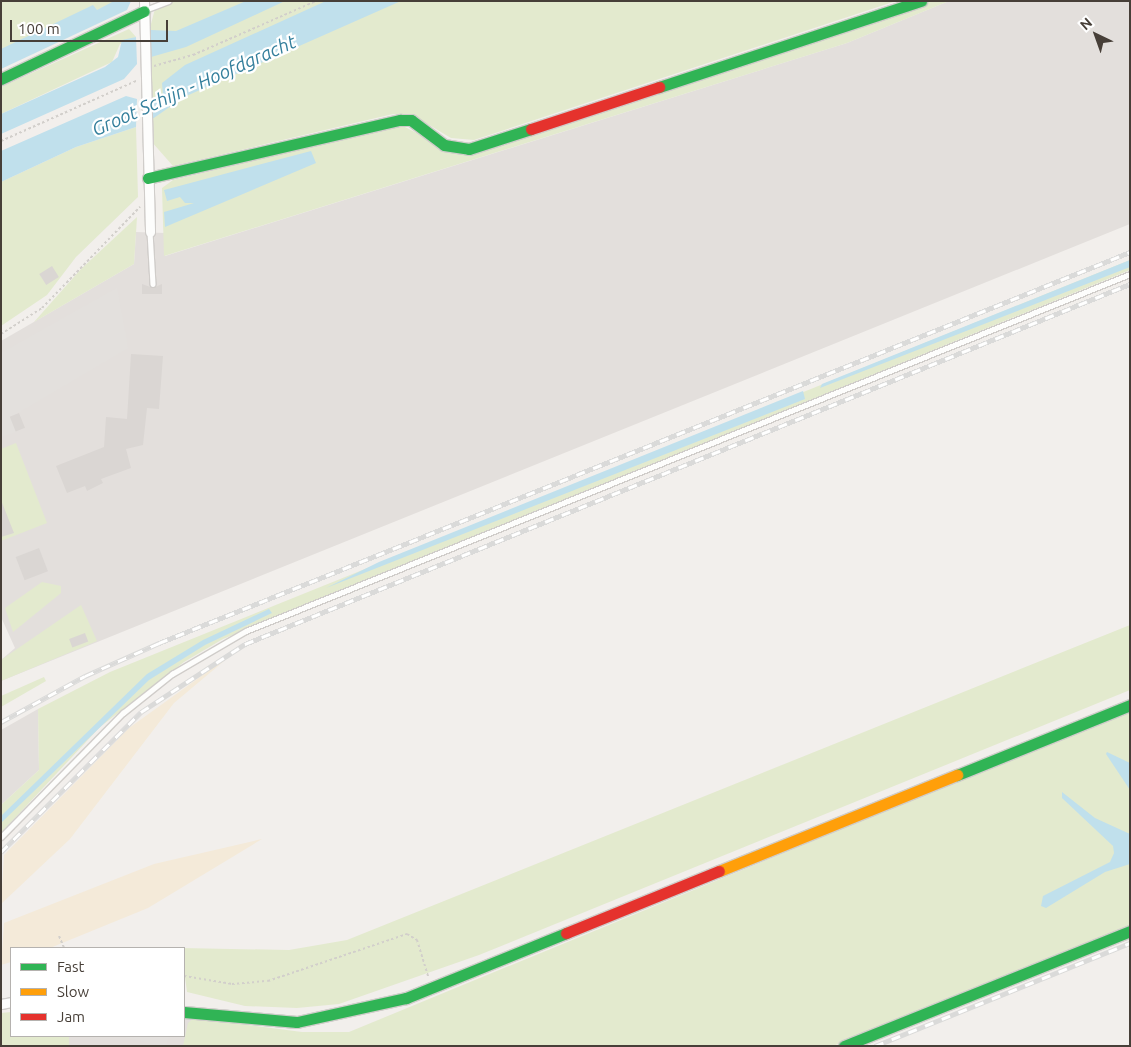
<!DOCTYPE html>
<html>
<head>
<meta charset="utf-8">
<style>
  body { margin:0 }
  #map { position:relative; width:1131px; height:1047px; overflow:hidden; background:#f2efec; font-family:Ubuntu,sans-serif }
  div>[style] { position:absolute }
  .industrial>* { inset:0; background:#e3dfdc }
  .green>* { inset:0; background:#e3eace }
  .sand>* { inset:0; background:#f4ead9 }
  .parking>* { inset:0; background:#e3e0dd }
  .water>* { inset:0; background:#c0e0ec }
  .building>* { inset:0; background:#dad6d3; transform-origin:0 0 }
  .path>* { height:2px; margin-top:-1px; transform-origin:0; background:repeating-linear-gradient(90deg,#d2cfcb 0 2.5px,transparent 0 5px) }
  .roads { filter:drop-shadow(1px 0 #d0cdca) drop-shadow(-1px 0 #d0cdca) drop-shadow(0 1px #d0cdca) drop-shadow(0 -1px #d0cdca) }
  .lane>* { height:4.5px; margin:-2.25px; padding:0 2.25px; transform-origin:2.25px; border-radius:2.25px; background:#fdfdfc }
  .street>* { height:9px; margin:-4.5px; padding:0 4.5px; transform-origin:4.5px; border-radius:4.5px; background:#fdfdfc }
  .fast>* { height:11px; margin:-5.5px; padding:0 5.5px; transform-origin:5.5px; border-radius:5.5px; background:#30b455 }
  .slow>* { height:11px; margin:-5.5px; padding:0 5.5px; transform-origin:5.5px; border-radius:5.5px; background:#ff9f0a }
  .jam>* { height:11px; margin:-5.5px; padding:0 5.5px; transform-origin:5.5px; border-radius:5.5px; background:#e5322d }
  .rail>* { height:5px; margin-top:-2.5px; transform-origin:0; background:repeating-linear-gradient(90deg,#fff 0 9px,#dadad9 0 18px); box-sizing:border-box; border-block:1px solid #dadad9 }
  span { translate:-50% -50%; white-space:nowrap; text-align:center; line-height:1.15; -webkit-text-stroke:4.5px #fff; paint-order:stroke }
  .water-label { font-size:19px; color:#347f9c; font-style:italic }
  .frame { position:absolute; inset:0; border:2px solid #473f38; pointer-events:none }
  .legend { position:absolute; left:10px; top:947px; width:175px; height:90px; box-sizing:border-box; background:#fff; border:1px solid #b5b2af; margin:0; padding:6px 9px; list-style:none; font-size:15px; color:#473f38 }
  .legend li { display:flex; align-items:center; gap:10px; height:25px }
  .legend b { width:25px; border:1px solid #b5b2af }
  .north { position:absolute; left:1071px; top:10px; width:50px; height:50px; -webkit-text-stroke:4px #fff; paint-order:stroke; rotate:318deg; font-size:14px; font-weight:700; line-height:20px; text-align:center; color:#473f38 }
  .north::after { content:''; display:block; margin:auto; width:18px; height:22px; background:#473f38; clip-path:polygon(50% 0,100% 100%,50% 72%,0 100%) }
  .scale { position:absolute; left:10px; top:20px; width:158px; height:22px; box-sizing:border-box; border:2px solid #473f38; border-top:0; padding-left:6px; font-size:15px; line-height:18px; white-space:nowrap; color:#473f38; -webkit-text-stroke:4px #fff; paint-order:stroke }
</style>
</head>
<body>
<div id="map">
  <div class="industrial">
    <i style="clip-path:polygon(949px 1px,1130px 1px,1130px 224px,1px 681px,1px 660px,15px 648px,1px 617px,1px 341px,134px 264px,136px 232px,165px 233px,165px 256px,847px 43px)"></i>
    <i style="clip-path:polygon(38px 709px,39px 770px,1px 805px,1px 730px)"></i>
    <i style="clip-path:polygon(184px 1018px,194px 1018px,214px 1046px,57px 1046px,56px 1036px,184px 1036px)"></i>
  </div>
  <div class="green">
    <i style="clip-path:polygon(1px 1px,122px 1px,1px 62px)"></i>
    <i style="clip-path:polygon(157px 1px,896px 1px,474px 140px,451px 138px,414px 116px,393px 114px,173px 166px,151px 141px,151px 24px)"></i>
    <i style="clip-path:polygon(929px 1px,949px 1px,847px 43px,164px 256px,162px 188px,173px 180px,401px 125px,454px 152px)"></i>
    <i style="clip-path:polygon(129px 29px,136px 37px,120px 44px,112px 62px,1px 114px,1px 87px)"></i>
    <i style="clip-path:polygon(136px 127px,138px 197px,76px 257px,47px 295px,1px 326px,1px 182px,76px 147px)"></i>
    <i style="clip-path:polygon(137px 217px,134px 264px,34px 322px,81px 269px)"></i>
    <i style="clip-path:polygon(1130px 260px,1130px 270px,223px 639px,184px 662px,100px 727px,1px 833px,1px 805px,39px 770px,38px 709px,110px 672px)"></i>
    <i style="clip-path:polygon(16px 443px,47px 523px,1px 541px,1px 449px)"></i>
    <i style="clip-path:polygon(42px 582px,61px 586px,61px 593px,13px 632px,5px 608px)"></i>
    <i style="clip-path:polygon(81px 605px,97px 641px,1px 681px,1px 660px)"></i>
    <i style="clip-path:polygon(1130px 625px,1130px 690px,479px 955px,339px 1004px,297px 1008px,245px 1006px,187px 992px,181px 948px,289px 950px,347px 940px)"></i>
    <i style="clip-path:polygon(44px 677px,46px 681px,1px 707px,1px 696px)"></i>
    <i style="clip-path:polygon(1130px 710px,1130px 927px,833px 1046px,183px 1046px,188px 1023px,194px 1018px,302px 1032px,349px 1032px)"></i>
    <i style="clip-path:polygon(11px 1012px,11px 1036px,69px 1036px,69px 1046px,1px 1046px,1px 1013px)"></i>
  </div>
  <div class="sand">
    <i style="clip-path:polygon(236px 651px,174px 703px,70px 839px,1px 904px,4px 855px,129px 728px)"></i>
    <i style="clip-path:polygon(262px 839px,148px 908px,50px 948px,11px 948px,11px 962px,1px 965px,4px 923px,154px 864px)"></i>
  </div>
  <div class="parking">
    <i style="clip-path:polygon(117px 288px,128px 348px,11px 417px,16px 432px,1px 437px,1px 353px)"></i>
    <i style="clip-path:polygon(120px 1036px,169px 1036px,166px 1046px,161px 1046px)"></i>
  </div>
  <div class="water">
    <i style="clip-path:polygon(114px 1px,131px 1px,127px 10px,1px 69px,1px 49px,93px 5px,97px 10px)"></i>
    <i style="clip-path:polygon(246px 1px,285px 1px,186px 47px,151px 57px,151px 30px,176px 31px)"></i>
    <i style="clip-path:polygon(326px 1px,401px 1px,184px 97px,151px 120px,151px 102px,163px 96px,162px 83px,185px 65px)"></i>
    <i style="clip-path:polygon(136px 37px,137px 64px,124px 79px,1px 134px,1px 114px,105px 67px,118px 57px,122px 40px)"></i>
    <i style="clip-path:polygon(126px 96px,137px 99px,136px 127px,76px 147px,1px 182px,1px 151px)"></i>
    <i style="clip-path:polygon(311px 151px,316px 163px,165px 227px,164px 212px,194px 203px,185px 203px,180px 197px,167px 201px,164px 190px)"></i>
    <i style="clip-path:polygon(1130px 260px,1130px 267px,820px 388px,822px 384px)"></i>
    <i style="clip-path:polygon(803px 391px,805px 399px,326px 588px,379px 562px)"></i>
    <i style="clip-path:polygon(269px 609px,272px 613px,205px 645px,149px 680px,1px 823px,1px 816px,147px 674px,203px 640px)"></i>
    <i style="clip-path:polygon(1107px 752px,1130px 763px,1130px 790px,1106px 754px)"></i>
    <i style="clip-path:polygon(1062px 792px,1095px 818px,1130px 834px,1130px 864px,1105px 872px,1046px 908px,1041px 906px,1043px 896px,1110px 862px,1114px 853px,1113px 846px,1062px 798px)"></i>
  </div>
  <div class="building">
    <i style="left:52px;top:266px;width:13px;height:15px;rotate:58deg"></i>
    <i style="clip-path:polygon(142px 284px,153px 288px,162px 284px,162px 294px,142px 294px)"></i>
    <i style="clip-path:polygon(131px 354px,163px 356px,159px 409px,147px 408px,143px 445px,126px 449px,131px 468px,101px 479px,103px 483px,87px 491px,85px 486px,67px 493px,56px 466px,104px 447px,106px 417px,127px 419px)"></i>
    <i style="left:19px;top:413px;width:16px;height:10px;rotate:68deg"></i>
    <i style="clip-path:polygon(1px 500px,14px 533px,1px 537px)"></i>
    <i style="left:39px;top:548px;width:25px;height:25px;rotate:69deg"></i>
    <i style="left:85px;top:633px;width:9px;height:17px;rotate:69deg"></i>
  </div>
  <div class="path">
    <i style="left:154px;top:66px;width:41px;rotate:-15.8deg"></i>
    <i style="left:193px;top:55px;width:134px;rotate:-23.7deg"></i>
    <i style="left:1px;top:141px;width:148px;rotate:-24deg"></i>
    <i style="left:1px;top:334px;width:49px;rotate:-32.4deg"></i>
    <i style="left:42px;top:308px;width:141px;rotate:-45.9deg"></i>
    <i style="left:59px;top:936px;width:13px;rotate:67deg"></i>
    <i style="left:184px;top:976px;width:49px;rotate:9.5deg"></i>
    <i style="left:232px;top:984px;width:36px;rotate:-5deg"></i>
    <i style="left:268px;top:981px;width:147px;rotate:-18.7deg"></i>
    <i style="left:407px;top:934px;width:12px;rotate:31deg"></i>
    <i style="left:417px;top:940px;width:39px;rotate:73deg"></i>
  </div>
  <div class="roads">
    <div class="lane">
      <i style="left:145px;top:10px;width:25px;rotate:-21deg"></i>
      <i style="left:150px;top:232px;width:52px;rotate:86.7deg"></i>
      <i style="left:1px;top:837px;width:174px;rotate:-45.5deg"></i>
      <i style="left:123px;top:713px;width:63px;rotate:-38.5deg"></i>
      <i style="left:172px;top:674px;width:86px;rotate:-30.2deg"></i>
      <i style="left:246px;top:631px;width:953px;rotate:-21.99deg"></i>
    </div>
    <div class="street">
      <i style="left:144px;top:1px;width:231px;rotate:88.5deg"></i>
      <i style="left:1px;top:1004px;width:10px;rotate:-11deg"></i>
    </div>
    <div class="fast">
      <i style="left:1px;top:79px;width:158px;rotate:-25.4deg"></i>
      <i style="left:659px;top:87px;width:276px;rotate:-18.2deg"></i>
      <i style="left:148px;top:178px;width:259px;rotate:-13deg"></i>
      <i style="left:400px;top:120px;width:11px"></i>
      <i style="left:411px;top:120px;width:41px;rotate:37.1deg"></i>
      <i style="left:444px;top:145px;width:25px;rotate:9deg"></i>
      <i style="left:469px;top:149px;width:65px;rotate:-17.9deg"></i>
      <i style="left:957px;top:775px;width:187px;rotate:-22deg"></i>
      <i style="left:184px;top:1012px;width:113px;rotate:5.1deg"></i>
      <i style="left:297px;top:1022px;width:112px;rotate:-12.4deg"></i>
      <i style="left:406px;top:998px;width:173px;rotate:-22.1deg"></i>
      <i style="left:844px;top:1046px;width:308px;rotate:-21.9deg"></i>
    </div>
    <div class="slow">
      <i style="left:719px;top:871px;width:257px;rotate:-22deg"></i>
    </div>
    <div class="jam">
      <i style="left:531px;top:129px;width:135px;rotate:-18.2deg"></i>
      <i style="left:566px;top:933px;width:165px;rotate:-22.1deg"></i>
    </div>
  </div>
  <div class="rail">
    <i style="left:1px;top:722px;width:96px;rotate:-28.7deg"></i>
    <i style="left:85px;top:676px;width:81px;rotate:-24deg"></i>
    <i style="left:159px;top:643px;width:1047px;rotate:-21.93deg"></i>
    <i style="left:1px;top:852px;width:198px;rotate:-45deg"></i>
    <i style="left:141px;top:712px;width:124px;rotate:-33.2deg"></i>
    <i style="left:245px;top:644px;width:955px;rotate:-22.14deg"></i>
    <i style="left:875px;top:1046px;width:275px;rotate:-22deg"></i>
  </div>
  <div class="water-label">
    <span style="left:194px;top:86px;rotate:-24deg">Groot Schijn - Hoofdgracht</span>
  </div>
  <div class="frame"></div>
  <ul class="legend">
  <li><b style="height:6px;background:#30b455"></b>Fast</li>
  <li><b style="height:6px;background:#ff9f0a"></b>Slow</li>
  <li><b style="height:6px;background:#e5322d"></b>Jam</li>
  </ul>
  <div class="north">N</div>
  <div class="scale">100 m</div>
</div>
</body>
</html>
